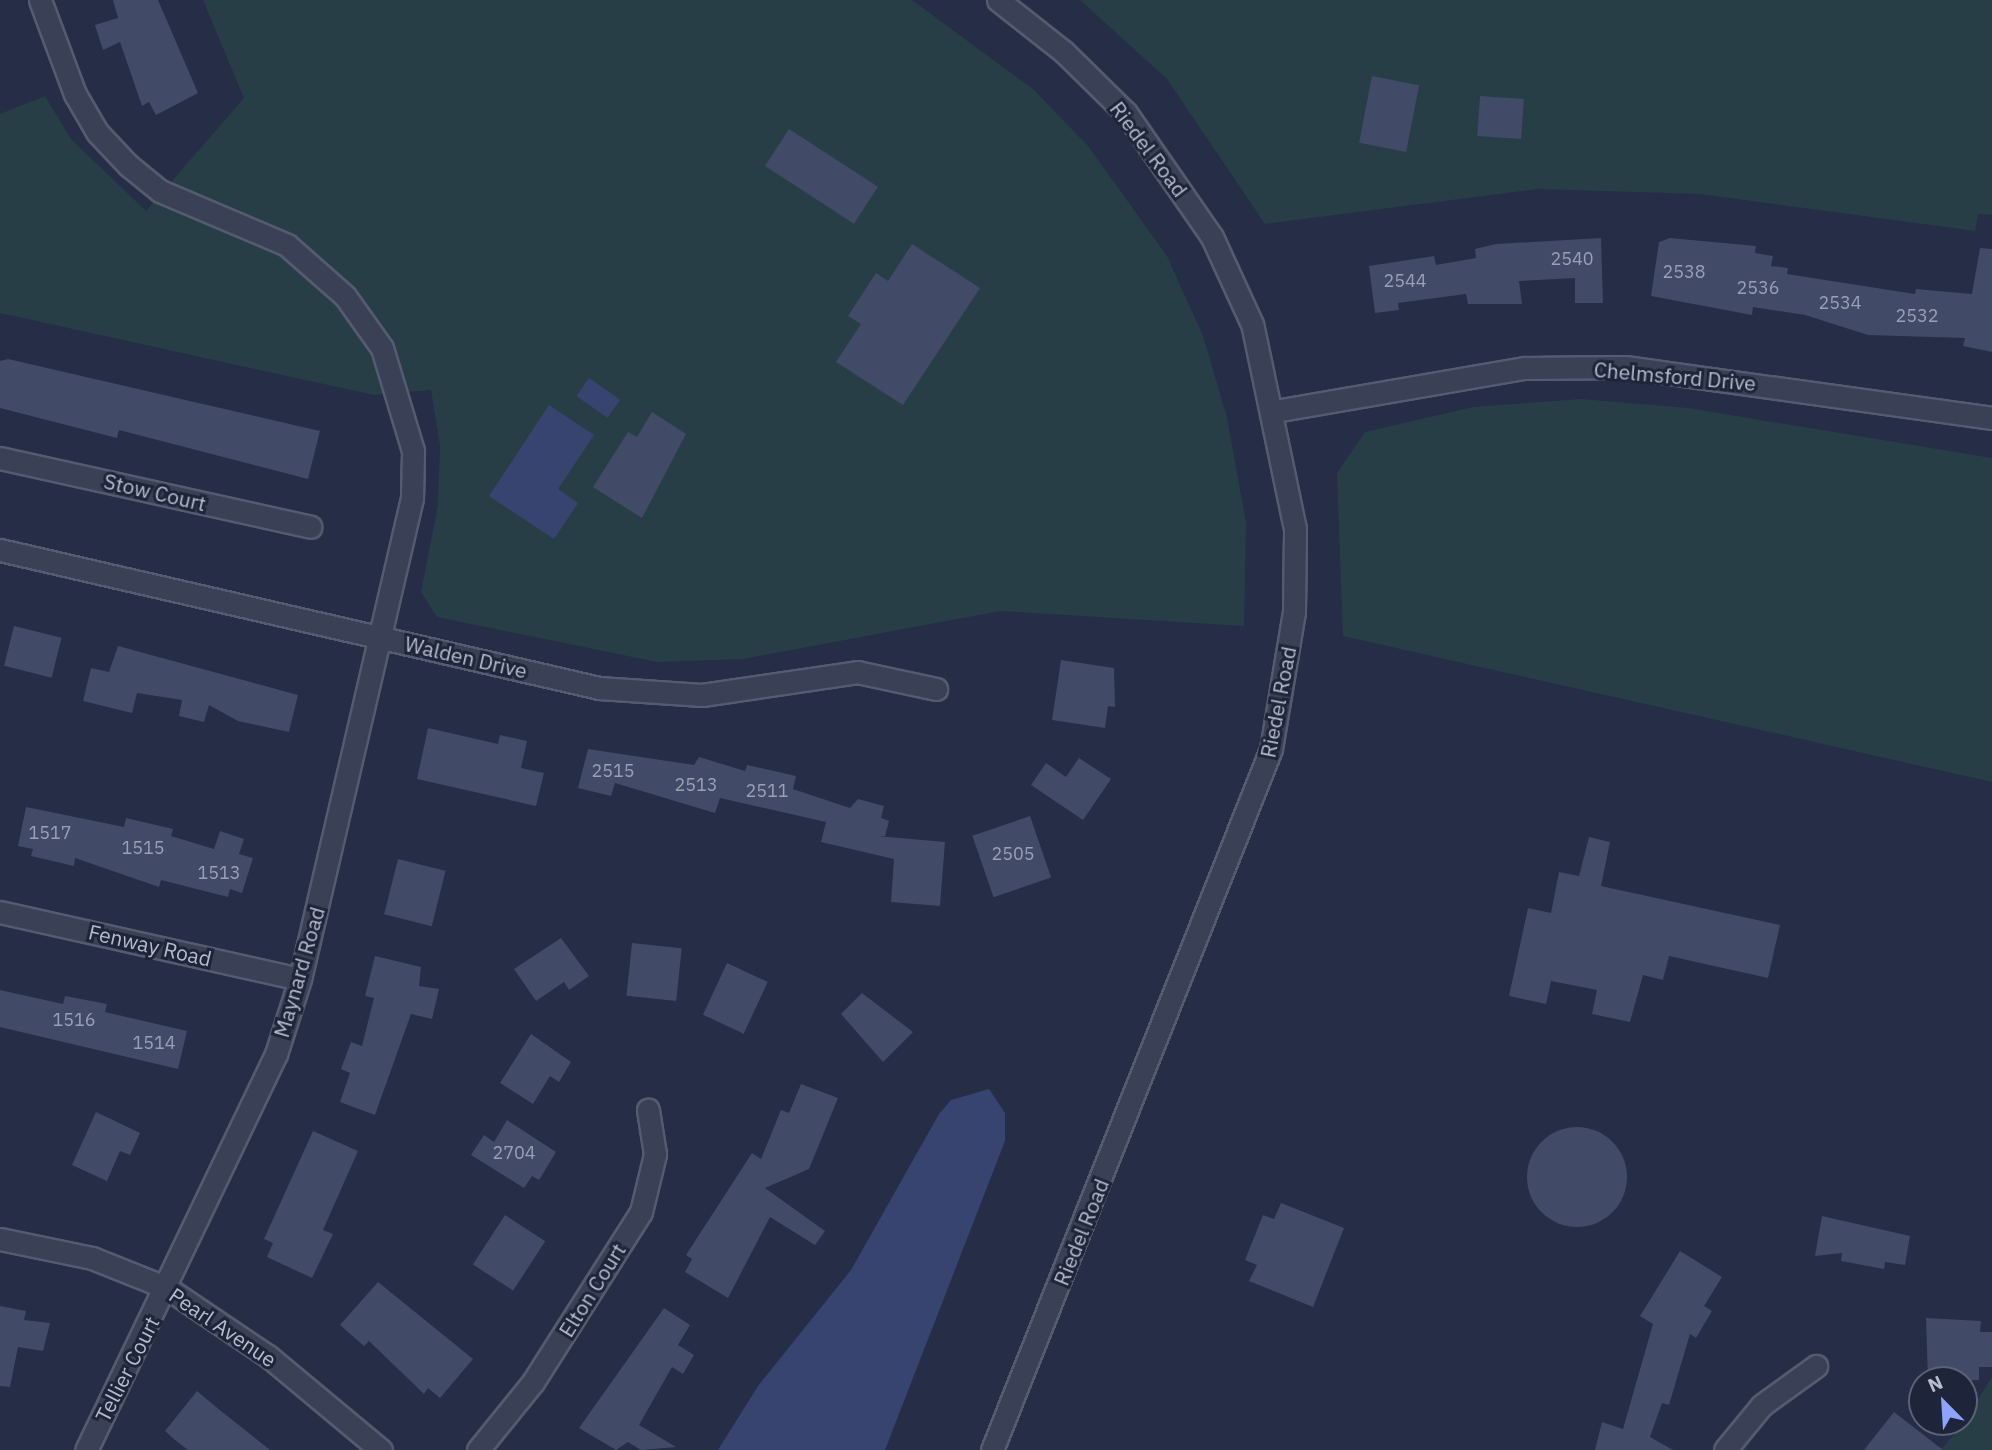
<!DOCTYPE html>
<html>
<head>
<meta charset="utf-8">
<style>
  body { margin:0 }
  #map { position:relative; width:1992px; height:1450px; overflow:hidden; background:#252d47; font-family:"IBM Plex Sans",sans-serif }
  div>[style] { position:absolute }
  .green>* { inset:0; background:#273e47 }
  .water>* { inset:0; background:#37446f; transform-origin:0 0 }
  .building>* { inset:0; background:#414a67; transform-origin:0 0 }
  .round { border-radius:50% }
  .roads { filter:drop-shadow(2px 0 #555b70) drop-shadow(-2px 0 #555b70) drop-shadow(0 2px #555b70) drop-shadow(0 -2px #555b70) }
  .minor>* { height:21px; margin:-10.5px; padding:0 10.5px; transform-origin:10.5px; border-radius:10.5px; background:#3a4056 }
  .tertiary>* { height:21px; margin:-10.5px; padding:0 10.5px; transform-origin:10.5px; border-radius:10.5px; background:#3a4056 }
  span { translate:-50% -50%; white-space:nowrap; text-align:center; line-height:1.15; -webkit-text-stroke:6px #1e253b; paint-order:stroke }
  .number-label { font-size:18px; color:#9aa0b5 }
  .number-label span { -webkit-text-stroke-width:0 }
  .street-label { font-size:21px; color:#b7bccf }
  .north { position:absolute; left:1908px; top:1366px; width:70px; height:70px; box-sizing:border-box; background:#1e253b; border:2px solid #5b6176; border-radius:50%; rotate:336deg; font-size:19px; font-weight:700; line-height:28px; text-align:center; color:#b7bccf }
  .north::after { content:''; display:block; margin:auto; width:24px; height:32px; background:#8ca4ff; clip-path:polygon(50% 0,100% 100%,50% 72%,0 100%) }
</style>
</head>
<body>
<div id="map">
  <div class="green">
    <i style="clip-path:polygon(203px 0,912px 0,1034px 90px,1088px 146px,1167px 256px,1203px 336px,1227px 417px,1246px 523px,1244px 626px,1000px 611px,743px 659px,657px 662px,437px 617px,421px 592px,438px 505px,440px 446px,431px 390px,374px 395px,0 313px,0 114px,45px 96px,71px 139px,146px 211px,244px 98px)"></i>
    <i style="clip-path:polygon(1080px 0,1992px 0,1992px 215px,1978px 214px,1975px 231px,1700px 194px,1538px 189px,1265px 224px,1167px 79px)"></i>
    <i style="clip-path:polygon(1581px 399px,1688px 408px,1992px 458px,1992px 782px,1343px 636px,1337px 473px,1365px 432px,1473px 407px)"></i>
    <i style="clip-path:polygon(1992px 1377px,1992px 1450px,1941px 1450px,1964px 1422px)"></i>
  </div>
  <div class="water">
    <i style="left:589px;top:378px;width:38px;height:22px;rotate:35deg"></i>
    <i style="clip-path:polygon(549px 405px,594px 435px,558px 489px,578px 503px,554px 539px,489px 496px)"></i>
    <i style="clip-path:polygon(989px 1089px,1005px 1113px,1005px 1141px,885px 1450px,718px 1450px,758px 1386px,851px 1270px,939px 1114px,951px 1100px)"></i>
  </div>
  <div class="building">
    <i style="clip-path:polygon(113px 0,158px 0,198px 93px,156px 115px,149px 102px,142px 106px,120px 42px,103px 50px,95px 25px,118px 18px)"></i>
    <i style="left:1372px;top:76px;width:48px;height:68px;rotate:11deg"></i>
    <i style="left:1480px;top:96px;width:44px;height:40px;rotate:4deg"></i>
    <i style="left:789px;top:129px;width:106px;height:44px;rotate:33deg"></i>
    <i style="clip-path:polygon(1601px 238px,1603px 303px,1575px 303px,1575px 278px,1519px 281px,1522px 304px,1468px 304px,1466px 294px,1398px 303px,1399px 310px,1375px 313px,1369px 266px,1434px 256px,1436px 265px,1476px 258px,1475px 249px,1496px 244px)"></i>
    <i style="clip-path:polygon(1670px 238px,1756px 246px,1755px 253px,1773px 256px,1771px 266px,1788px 268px,1787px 274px,1915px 294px,1916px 289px,1972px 294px,1980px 248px,1992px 249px,1992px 352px,1963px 346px,1965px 338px,1868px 335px,1805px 315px,1753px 307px,1752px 315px,1651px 296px,1659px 242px)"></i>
    <i style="clip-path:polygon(912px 244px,980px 288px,903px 405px,836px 362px,861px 324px,848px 316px,876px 273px,888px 281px)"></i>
    <i style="clip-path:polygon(8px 359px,320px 431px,308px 479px,119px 430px,117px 438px,0 408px,0 361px)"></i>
    <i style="clip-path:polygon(652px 412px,686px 434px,642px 518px,593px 487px,628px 432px,637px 437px)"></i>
    <i style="left:14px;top:626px;width:49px;height:41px;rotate:14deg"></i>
    <i style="clip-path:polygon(118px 646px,298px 695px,289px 732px,238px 721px,209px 705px,204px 722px,179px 716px,182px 700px,137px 693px,132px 713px,83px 701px,91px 668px,109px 672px)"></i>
    <i style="clip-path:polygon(1061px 660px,1114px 668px,1115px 707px,1108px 706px,1105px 728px,1052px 720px)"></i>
    <i style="clip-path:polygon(428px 728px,498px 744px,500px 735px,527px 741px,521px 768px,544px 773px,536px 806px,417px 779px)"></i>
    <i style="clip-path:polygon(588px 749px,694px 765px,699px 757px,745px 771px,747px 765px,796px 776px,793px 789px,850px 808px,858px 799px,884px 806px,881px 818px,889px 821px,885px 836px,877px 836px,945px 842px,940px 906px,891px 902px,894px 859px,821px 842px,826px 822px,720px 798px,715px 813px,615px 783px,611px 796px,578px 788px)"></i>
    <i style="clip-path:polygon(1079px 758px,1111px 779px,1083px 820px,1031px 785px,1046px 763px,1066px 777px)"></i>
    <i style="clip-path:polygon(26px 807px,124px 827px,126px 818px,173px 829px,171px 836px,214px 849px,220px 831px,244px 839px,239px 854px,253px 858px,242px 893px,230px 889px,228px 897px,161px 880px,159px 887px,75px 858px,74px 866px,31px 856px,33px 849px,18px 846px)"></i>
    <i style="left:1030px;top:816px;width:65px;height:61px;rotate:71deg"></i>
    <i style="clip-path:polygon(1589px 837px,1610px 842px,1601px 886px,1780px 925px,1768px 978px,1669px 956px,1663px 980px,1643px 975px,1630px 1022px,1592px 1014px,1597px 990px,1551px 981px,1546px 1004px,1509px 996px,1528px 908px,1551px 913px,1559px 872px,1579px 876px)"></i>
    <i style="left:398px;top:859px;width:49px;height:57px;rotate:14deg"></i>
    <i style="clip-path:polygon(561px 938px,589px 976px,569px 990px,564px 982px,536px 1001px,514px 969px)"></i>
    <i style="left:632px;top:943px;width:50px;height:53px;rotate:6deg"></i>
    <i style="clip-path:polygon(375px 956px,421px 967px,419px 986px,439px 989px,432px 1019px,411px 1014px,375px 1115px,340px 1102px,350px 1073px,341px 1069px,351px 1042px,362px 1046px,374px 998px,365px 996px)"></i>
    <i style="left:727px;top:963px;width:45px;height:57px;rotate:25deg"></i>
    <i style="clip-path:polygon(0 990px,63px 1004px,65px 996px,107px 1004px,105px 1012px,187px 1031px,178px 1069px,0 1027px)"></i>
    <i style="clip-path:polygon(862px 993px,913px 1032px,883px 1062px,841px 1014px)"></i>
    <i style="clip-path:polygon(531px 1034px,571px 1062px,559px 1082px,550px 1076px,533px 1104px,500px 1083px)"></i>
    <i style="clip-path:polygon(801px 1084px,838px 1098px,809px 1169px,765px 1188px,825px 1231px,815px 1245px,770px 1217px,728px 1298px,685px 1272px,692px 1259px,686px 1255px,752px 1153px,761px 1159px,781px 1110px,789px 1113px)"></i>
    <i style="clip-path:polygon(96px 1112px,140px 1133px,130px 1155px,120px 1151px,107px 1181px,72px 1165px)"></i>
    <i style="clip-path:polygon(507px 1120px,556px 1152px,539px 1180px,532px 1176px,524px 1188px,471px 1155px,484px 1135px,494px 1142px)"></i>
    <i class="round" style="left:1527px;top:1127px;width:100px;height:100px"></i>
    <i style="clip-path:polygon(313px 1131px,358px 1151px,323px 1230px,333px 1234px,312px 1278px,267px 1257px,273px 1243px,264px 1239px)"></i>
    <i style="clip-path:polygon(1281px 1203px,1344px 1228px,1313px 1307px,1249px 1281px,1257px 1265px,1245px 1260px,1263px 1215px,1274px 1219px)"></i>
    <i style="left:505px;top:1215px;width:48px;height:59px;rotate:33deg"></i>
    <i style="clip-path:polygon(1822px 1216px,1910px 1236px,1905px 1265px,1885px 1262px,1884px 1269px,1841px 1261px,1842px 1253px,1815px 1256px)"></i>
    <i style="clip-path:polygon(1680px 1251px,1722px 1277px,1704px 1306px,1712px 1311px,1696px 1338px,1690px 1334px,1669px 1405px,1662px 1403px,1650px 1437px,1673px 1450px,1595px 1450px,1602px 1422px,1623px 1429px,1653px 1324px,1640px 1316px)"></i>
    <i style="clip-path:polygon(378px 1282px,473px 1359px,440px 1398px,428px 1388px,424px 1394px,369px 1341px,364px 1346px,340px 1325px)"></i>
    <i style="clip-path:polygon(0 1306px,26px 1311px,24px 1320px,50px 1323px,43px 1351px,18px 1347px,10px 1387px,0 1386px)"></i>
    <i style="clip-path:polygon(664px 1308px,690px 1325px,678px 1345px,694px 1355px,683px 1374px,672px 1367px,639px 1425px,676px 1447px,641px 1450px,628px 1442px,616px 1450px,579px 1428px)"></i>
    <i style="clip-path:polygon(1926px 1318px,1981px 1321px,1980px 1332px,1992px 1332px,1992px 1367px,1979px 1367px,1979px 1380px,1928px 1380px)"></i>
    <i style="clip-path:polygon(197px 1391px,221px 1411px,270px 1450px,188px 1450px,175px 1440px,165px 1431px)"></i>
    <i style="clip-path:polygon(1894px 1412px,1943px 1450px,1864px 1450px)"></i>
  </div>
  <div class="roads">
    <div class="minor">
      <i style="left:40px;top:0;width:100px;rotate:69.6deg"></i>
      <i style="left:75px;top:94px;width:44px;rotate:59.9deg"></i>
      <i style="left:97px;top:132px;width:45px;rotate:46.8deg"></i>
      <i style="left:128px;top:165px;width:41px;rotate:39.1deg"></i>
      <i style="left:160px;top:191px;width:138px;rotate:23deg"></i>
      <i style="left:287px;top:245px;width:77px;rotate:41.3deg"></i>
      <i style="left:345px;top:296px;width:64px;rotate:54.6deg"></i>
      <i style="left:382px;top:348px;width:108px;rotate:73.2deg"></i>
      <i style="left:413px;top:451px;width:47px;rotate:91.2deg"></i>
      <i style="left:412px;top:498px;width:494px;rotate:103.1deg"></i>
      <i style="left:300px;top:979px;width:79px;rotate:107.7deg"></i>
      <i style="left:276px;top:1054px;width:439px;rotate:115.6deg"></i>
      <i style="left:1275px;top:411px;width:254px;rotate:-9.8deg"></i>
      <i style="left:1525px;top:368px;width:100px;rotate:-0.6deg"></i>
      <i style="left:1625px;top:367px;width:371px;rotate:7.9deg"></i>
      <i style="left:0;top:458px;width:318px;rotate:12.5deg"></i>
      <i style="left:0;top:550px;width:615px;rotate:12.97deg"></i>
      <i style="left:599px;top:688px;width:103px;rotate:3.9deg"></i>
      <i style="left:702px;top:695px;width:157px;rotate:-8.4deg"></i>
      <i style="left:857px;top:672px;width:81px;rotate:12.1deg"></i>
      <i style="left:0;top:912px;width:307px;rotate:12.6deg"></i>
      <i style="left:0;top:1239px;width:94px;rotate:11.7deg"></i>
      <i style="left:92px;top:1258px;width:81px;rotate:21.8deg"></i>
      <i style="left:167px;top:1288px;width:122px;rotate:34deg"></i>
      <i style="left:268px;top:1356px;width:147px;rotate:39.8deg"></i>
      <i style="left:478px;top:1450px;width:87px;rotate:-51deg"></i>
      <i style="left:533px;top:1382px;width:201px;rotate:-57.6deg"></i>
      <i style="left:641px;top:1212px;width:60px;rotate:-76.4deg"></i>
      <i style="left:655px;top:1154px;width:45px;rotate:-99deg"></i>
      <i style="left:1725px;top:1450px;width:58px;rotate:-50.6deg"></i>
      <i style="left:1762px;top:1405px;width:67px;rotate:-35.8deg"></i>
    </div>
    <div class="tertiary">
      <i style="left:992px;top:1450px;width:754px;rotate:-68.3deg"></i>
      <i style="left:1271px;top:749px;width:139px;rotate:-80.5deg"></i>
      <i style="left:1294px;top:612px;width:83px;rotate:-89.3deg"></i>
      <i style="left:1295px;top:529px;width:209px;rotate:-101.8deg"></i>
      <i style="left:1252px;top:324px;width:96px;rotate:-114.7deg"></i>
      <i style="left:1212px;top:237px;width:151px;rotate:-124.7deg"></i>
      <i style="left:1126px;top:113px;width:87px;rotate:-135.5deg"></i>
      <i style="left:1064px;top:52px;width:84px;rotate:-141.8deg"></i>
    </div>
  </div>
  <div class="number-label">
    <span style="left:1572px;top:259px">2540</span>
    <span style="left:1684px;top:272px">2538</span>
    <span style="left:1405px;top:281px">2544</span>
    <span style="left:1758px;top:288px">2536</span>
    <span style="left:1840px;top:303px">2534</span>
    <span style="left:1917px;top:316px">2532</span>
    <span style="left:613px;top:771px">2515</span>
    <span style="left:696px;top:785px">2513</span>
    <span style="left:767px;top:791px">2511</span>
    <span style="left:50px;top:833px">1517</span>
    <span style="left:143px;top:848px">1515</span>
    <span style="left:1013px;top:854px">2505</span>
    <span style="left:219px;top:873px">1513</span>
    <span style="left:74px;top:1020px">1516</span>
    <span style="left:154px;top:1043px">1514</span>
    <span style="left:514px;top:1153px">2704</span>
  </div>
  <div class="street-label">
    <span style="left:1149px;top:149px;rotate:53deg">Riedel Road</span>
    <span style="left:1675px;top:376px;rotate:5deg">Chelmsford Drive</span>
    <span style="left:155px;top:492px;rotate:13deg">Stow Court</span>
    <span style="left:466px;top:657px;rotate:13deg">Walden Drive</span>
    <span style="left:1278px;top:702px;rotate:-79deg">Riedel Road</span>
    <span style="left:150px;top:945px;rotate:13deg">Fenway Road</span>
    <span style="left:299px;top:972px;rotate:-74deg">Maynard Road</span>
    <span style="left:1081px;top:1232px;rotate:-68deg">Riedel Road</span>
    <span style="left:592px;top:1290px;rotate:-58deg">Elton Court</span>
    <span style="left:223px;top:1327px;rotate:34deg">Pearl Avenue</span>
    <span style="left:127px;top:1369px;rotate:-63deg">Tellier Court</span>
  </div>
  <div class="north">N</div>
</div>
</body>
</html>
